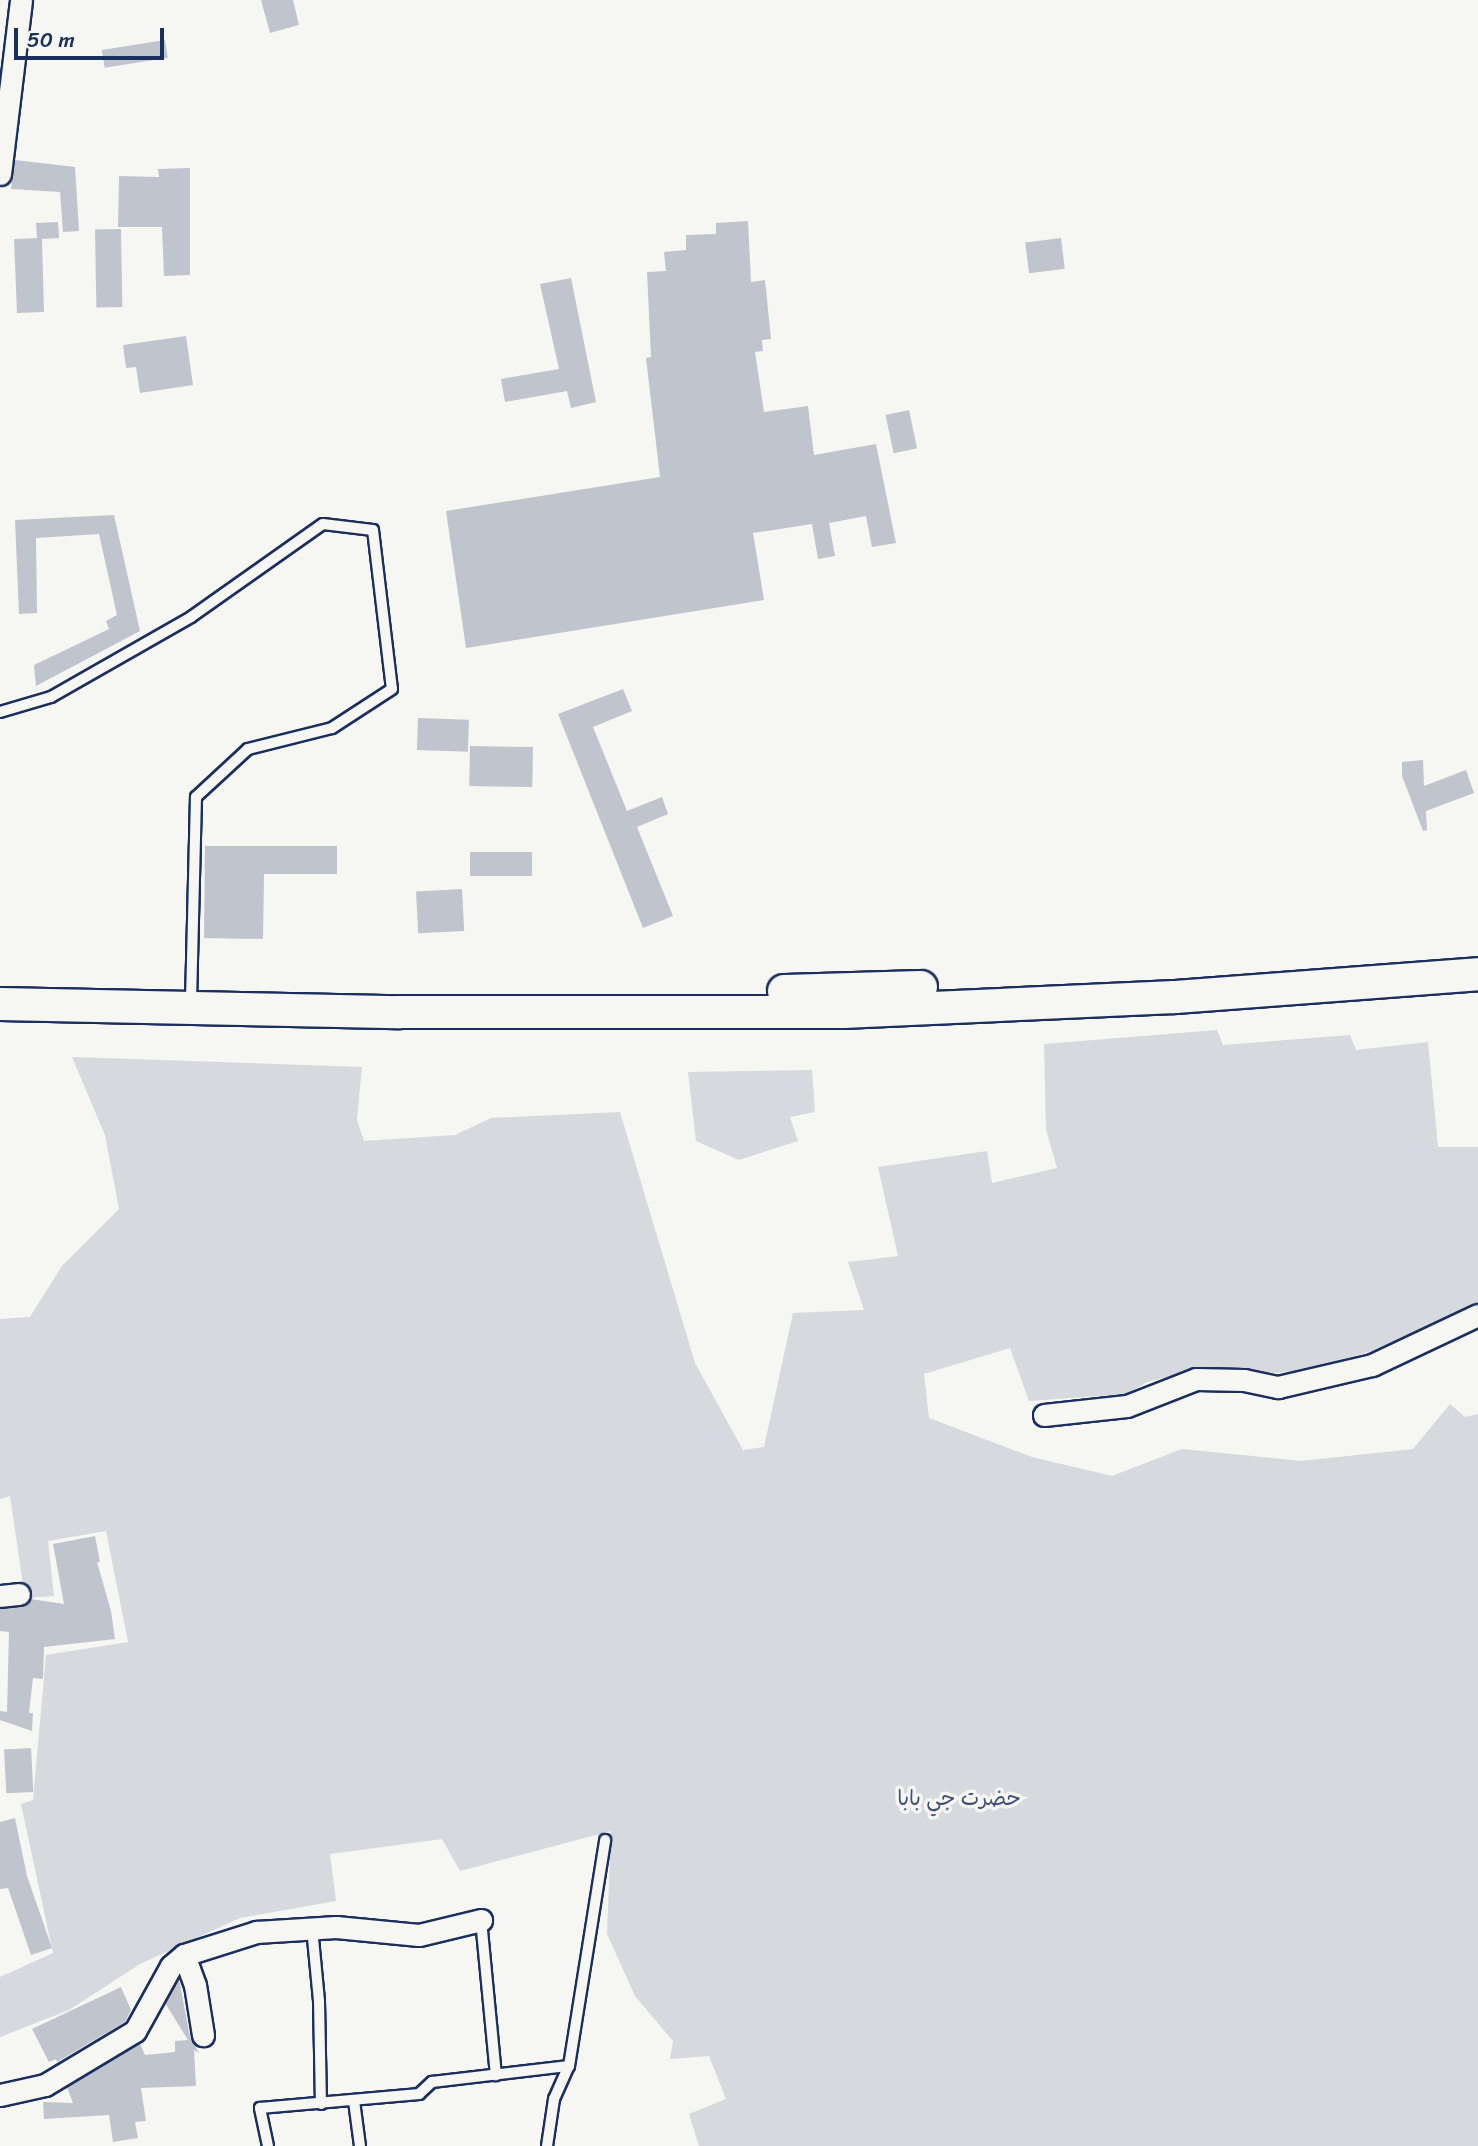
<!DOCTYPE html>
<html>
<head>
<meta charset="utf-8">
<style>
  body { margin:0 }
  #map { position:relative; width:1478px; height:2146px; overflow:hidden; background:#f6f6f2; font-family:Sriracha,"Playpen Sans Arabic",sans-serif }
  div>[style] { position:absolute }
  .green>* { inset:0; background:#d6d9dd }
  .building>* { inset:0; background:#c0c4cd; transform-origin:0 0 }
  .roads { filter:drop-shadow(2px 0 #1b2f5e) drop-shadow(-2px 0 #1b2f5e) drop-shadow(0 2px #1b2f5e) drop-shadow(0 -2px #1b2f5e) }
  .service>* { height:10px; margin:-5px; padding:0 5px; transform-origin:5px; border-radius:5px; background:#f6f6f2 }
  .minor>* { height:21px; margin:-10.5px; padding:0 10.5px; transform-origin:10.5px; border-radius:10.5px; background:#f6f6f2 }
  .primary>* { height:32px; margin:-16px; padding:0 16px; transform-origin:16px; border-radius:16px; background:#f6f6f2 }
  span { translate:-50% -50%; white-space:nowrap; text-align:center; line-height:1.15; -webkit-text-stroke:7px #f6f6f2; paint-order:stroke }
  .park-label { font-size:21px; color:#405177 }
  .scale { position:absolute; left:14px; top:28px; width:150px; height:32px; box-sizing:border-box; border:4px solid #1b2f5e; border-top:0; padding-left:9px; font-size:21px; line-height:24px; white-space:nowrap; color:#1b2f5e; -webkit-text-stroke:5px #f6f6f2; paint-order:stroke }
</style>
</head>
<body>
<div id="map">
  <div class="green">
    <i style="clip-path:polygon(1217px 1030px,1223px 1045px,1350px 1035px,1356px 1050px,1428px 1042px,1438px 1147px,1478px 1147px,1478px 1304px,1371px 1351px,1311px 1369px,1275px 1373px,1198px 1369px,1147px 1382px,1126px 1394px,1029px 1401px,1010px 1348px,924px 1374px,929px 1418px,1032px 1457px,1112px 1476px,1182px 1449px,1301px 1461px,1413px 1449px,1450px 1404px,1465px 1417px,1478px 1414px,1478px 2146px,699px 2146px,689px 2114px,726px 2099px,709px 2056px,670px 2059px,673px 2041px,635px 1996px,607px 1934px,611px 1831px,460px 1871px,442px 1839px,330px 1854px,336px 1901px,240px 1918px,140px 1964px,69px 2010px,0 2037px,0 1977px,53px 1953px,21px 1804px,33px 1800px,46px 1655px,128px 1642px,106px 1531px,48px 1541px,54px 1596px,25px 1598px,10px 1496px,0 1499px,0 1319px,30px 1317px,62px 1266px,119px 1209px,105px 1135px,72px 1057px,362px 1067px,357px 1120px,364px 1141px,455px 1135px,491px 1118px,620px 1112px,695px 1363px,743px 1450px,764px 1447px,793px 1313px,864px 1310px,848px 1262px,898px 1256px,878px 1167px,987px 1151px,992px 1183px,1057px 1168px,1046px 1129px,1044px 1044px)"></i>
    <i style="clip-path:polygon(812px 1070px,815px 1112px,790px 1117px,798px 1141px,739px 1160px,696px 1141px,688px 1072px)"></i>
  </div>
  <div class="building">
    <i style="clip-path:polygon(261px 0,293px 0,299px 25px,270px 33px)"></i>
    <i style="left:165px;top:40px;width:18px;height:64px;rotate:81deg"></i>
    <i style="clip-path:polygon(15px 160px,75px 167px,79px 231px,63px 232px,60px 192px,11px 189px)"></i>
    <i style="clip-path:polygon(190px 168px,190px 275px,164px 276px,162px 227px,118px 227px,119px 176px,159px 177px,158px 169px)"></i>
    <i style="clip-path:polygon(748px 221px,751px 282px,765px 280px,771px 339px,762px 340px,763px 351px,755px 352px,764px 412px,808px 406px,814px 455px,876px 444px,896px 543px,872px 547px,866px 516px,829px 523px,835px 556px,818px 559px,812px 524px,753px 533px,764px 600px,466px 648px,446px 511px,660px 477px,646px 358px,651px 357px,647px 272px,666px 271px,664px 252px,686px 250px,686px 235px,716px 234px,716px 223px)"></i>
    <i style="clip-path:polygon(58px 222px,59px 238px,42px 239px,44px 312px,17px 313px,14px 239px,37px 238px,36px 223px)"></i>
    <i style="left:121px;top:229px;width:78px;height:26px;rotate:89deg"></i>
    <i style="left:1061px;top:238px;width:31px;height:36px;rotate:83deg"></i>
    <i style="clip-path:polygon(571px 278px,596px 402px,571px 408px,567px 391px,505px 402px,501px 379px,559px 369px,540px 284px)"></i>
    <i style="clip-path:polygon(186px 336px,193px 385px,140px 393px,136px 367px,126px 368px,123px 345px)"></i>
    <i style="left:909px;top:410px;width:39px;height:24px;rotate:78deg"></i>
    <i style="clip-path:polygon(114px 515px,140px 631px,36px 686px,34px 665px,109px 629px,106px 621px,117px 615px,99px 534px,36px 538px,37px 613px,19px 614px,15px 520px)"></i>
    <i style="clip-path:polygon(623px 689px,632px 711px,593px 727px,627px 811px,662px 797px,668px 814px,637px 827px,673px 916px,643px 928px,558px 714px)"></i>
    <i style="left:418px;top:718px;width:51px;height:32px;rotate:2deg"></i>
    <i style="left:470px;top:746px;width:63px;height:40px;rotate:1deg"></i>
    <i style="clip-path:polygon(1423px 760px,1424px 786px,1466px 770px,1474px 793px,1426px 811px,1427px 830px,1423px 831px,1402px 776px,1402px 762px)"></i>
    <i style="clip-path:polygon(205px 846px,337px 846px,337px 874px,264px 874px,263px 939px,204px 938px)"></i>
    <i style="left:470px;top:852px;width:62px;height:24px"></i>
    <i style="left:462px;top:889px;width:42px;height:46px;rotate:87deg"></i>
    <i style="clip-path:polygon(95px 1536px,100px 1562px,97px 1562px,111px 1611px,115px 1639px,44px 1647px,43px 1679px,33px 1678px,29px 1713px,33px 1713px,32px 1731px,0 1720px,0 1711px,7px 1712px,9px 1632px,0 1631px,0 1609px,21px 1607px,31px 1599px,64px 1604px,53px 1544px)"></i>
    <i style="left:31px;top:1748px;width:44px;height:27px;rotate:87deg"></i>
    <i style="clip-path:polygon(15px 1818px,27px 1876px,52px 1948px,31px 1955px,8px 1888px,0 1889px,0 1822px)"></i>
    <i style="clip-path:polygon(179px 1979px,190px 2037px,199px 2053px,194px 2050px,196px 2086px,141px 2088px,146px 2121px,135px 2122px,138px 2138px,113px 2142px,109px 2115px,44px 2119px,43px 2102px,73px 2103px,67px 2087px,140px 2044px,145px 2055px,175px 2052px,175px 2041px,188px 2040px,165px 2003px)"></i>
    <i style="clip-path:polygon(121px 1987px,131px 2010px,125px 2022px,57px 2062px,56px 2059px,49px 2062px,32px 2029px)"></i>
  </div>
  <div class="roads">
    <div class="service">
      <i style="left:0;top:712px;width:53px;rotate:-16.4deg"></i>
      <i style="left:51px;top:697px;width:161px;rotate:-29.7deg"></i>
      <i style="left:191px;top:617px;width:161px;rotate:-35.2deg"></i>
      <i style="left:323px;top:524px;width:50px;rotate:6.8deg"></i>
      <i style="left:373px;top:530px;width:160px;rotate:83.2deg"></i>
      <i style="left:392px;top:689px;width:72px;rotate:147deg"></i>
      <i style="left:332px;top:728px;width:87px;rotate:166deg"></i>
      <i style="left:248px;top:749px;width:71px;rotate:137.3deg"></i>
      <i style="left:196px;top:797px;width:208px;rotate:91.4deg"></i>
      <i style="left:481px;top:1920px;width:156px;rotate:84.5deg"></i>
      <i style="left:312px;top:1928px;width:73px;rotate:84.5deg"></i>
      <i style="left:319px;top:2001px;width:103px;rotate:88.9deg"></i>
      <i style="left:354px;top:2101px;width:45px;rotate:82.4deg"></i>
      <i style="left:268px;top:2146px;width:39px;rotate:-102deg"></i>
      <i style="left:260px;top:2108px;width:160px;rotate:-5deg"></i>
      <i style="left:419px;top:2094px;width:18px;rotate:-43deg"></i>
      <i style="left:432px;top:2082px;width:138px;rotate:-6.7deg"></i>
      <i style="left:547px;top:2146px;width:48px;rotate:-81.5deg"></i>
      <i style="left:554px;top:2099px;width:36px;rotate:-66deg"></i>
      <i style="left:569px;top:2066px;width:229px;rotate:-80.9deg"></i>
    </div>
    <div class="minor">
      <i style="left:0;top:174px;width:175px;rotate:-83.1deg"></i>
      <i style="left:1044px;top:1415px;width:83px;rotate:-6.2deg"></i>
      <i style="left:1127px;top:1406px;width:74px;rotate:-21.4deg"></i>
      <i style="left:1196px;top:1379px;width:48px;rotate:1.2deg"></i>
      <i style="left:1244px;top:1380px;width:35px;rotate:12deg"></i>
      <i style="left:1278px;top:1387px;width:97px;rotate:-13.2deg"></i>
      <i style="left:1372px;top:1365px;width:117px;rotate:-25.3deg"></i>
      <i style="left:0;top:1596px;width:19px;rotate:-6deg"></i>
      <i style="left:184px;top:1955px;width:32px;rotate:70deg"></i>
      <i style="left:195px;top:1985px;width:51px;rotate:80.9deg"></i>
      <i style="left:0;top:2095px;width:46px;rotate:-12.5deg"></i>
      <i style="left:45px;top:2085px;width:105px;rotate:-31deg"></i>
      <i style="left:135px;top:2031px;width:74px;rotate:-61deg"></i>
      <i style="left:171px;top:1966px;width:17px;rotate:-40deg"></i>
      <i style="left:184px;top:1955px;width:76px;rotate:-17.7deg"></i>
      <i style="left:256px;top:1932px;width:80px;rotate:-3.6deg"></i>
      <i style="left:336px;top:1927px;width:83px;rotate:5.5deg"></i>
      <i style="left:419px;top:1935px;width:64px;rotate:-13.6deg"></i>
    </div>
    <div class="primary">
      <i style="left:784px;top:991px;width:137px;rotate:-1.7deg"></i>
      <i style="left:0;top:1004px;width:398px;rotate:1.2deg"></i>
      <i style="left:398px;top:1012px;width:445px"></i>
      <i style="left:843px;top:1012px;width:332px;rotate:-2.6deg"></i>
      <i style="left:1175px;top:997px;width:304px;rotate:-4.3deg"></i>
    </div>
  </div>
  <div class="park-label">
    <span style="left:959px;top:1798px">حضرت جي بابا</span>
  </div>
  <div class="scale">50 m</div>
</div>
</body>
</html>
